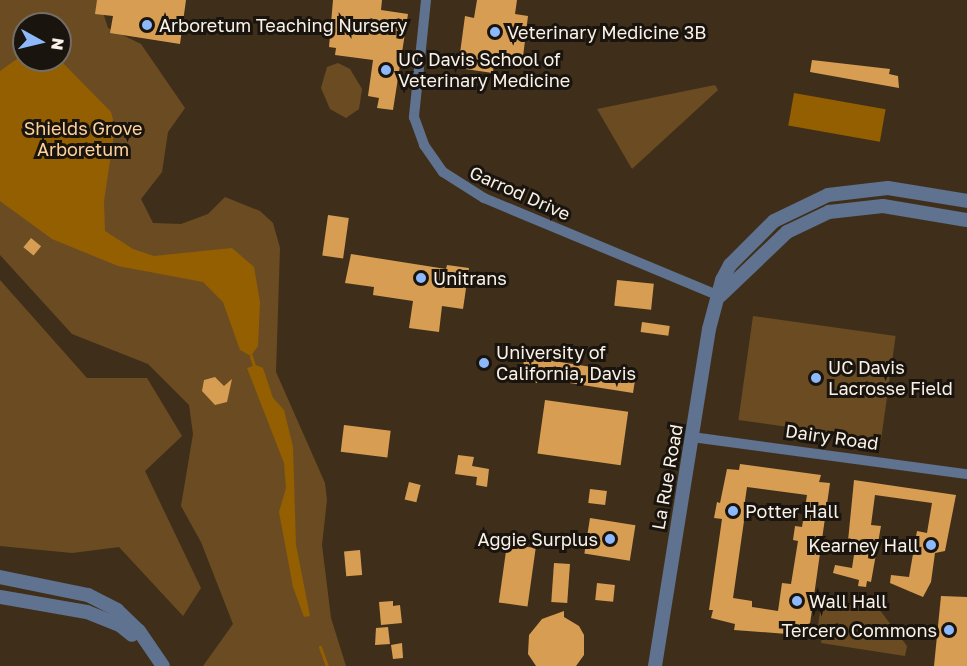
<!DOCTYPE html>
<html>
<head>
<meta charset="utf-8">
<style>
  body { margin:0 }
  #map { position:relative; width:967px; height:666px; overflow:hidden; background:#362a1b; font-family:"Golos Text",sans-serif }
  div>[style] { position:absolute }
  .built>* { inset:0; background:#3f2f1a }
  .green>* { inset:0; background:#6b4c22; transform-origin:0 0 }
  .water>* { inset:0; background:#945f00; transform-origin:0 0 }
  .stream>* { height:3px; margin:-1.5px; padding:0 1.5px; transform-origin:1.5px; border-radius:1.5px; background:#945f00 }
  .building>* { inset:0; background:#d79e53; transform-origin:0 0 }
  .minor>* { height:10px; margin:-5px; padding:0 5px; transform-origin:5px; border-radius:5px; background:#5f728f }
  .tertiary>* { height:14px; margin:-7px; padding:0 7px; transform-origin:7px; border-radius:7px; background:#5f728f }
  .dots>* { width:16px; height:16px; translate:-50% -50%; box-sizing:border-box; border:3px solid #19140d; border-radius:50% }
  span { translate:-50% -50%; white-space:nowrap; text-align:center; line-height:1.15; -webkit-text-stroke:6px #19140d; paint-order:stroke }
  .poi-label { font-size:18px; color:#faf2e8 }
  .left { translate:0 -50%; text-align:left }
  .right { translate:-100% -50%; text-align:right }
  .park-label { font-size:18px; color:#ffd29b }
  .street-label { font-size:18px; color:#faf2e8 }
  .north { position:absolute; left:12px; top:12px; width:60px; height:60px; box-sizing:border-box; background:#19140d; border:2px solid #736d65; border-radius:50%; rotate:98deg; font-size:16px; font-weight:700; line-height:24px; text-align:center; color:#faf2e8 }
  .north::after { content:''; display:block; margin:auto; width:21px; height:27px; background:#8db9fc; clip-path:polygon(50% 0,100% 100%,50% 72%,0 100%) }
</style>
</head>
<body>
<div id="map">
  <div class="built">
    <i style="clip-path:polygon(evenodd,0 0,967px 0,967px 666px,0 666px,0 0,24px 24px,60px 24px,60px 60px,24px 60px,24px 24px)"></i>
  </div>
  <div class="green">
    <i style="clip-path:polygon(evenodd,0 0,99px 0,108px 28px,141px 44px,185px 108px,168px 132px,162px 172px,141px 199px,153px 223px,181px 224px,208px 214px,225px 197px,260px 211px,273px 223px,280px 248px,276px 372px,325px 483px,327px 500px,322px 545px,331px 618px,346px 666px,203px 666px,233px 624px,201px 542px,181px 506px,193px 434px,189px 405px,148px 364px,72px 334px,0 255px,0 0,24px 24px,60px 24px,60px 60px,24px 60px,24px 24px)"></i>
    <i style="clip-path:polygon(338px 63px,350px 69px,362px 89px,359px 109px,346px 118px,330px 109px,321px 88px,327px 67px)"></i>
    <i style="clip-path:polygon(715px 85px,718px 90px,632px 169px,597px 109px)"></i>
    <i style="clip-path:polygon(0 280px,87px 378px,147px 378px,182px 436px,145px 471px,201px 588px,183px 616px,119px 547px,72px 553px,0 546px)"></i>
    <i style="left:753px;top:316px;width:144px;height:105px;rotate:8deg"></i>
    <i style="clip-path:polygon(826px 601px,879px 609px,907px 646px,905px 656px,821px 643px,822px 634px,817px 633px,821px 605px)"></i>
  </div>
  <div class="water">
    <i style="clip-path:polygon(24px 54px,24px 60px,60px 60px,111px 112px,115px 127px,104px 201px,105px 231px,133px 249px,154px 256px,232px 248px,254px 267px,260px 302px,258px 346px,251px 356px,240px 350px,223px 302px,203px 282px,118px 266px,52px 239px,0 201px,0 71px)"></i>
    <i style="left:794px;top:93px;width:93px;height:33px;rotate:10deg"></i>
    <i style="clip-path:polygon(256px 365px,263px 368px,273px 398px,284px 410px,293px 447px,296px 545px,310px 616px,304px 617px,293px 587px,279px 512px,286px 488px,284px 463px,247px 368px)"></i>
  </div>
  <div class="stream">
    <i style="left:251px;top:356px;width:14px;rotate:73deg"></i>
    <i style="left:320px;top:647px;width:20px;rotate:70deg"></i>
  </div>
  <div class="building">
    <i style="clip-path:polygon(97px 0,186px 0,180px 44px,110px 33px,113px 16px,95px 14px)"></i>
    <i style="clip-path:polygon(333px 0,382px 0,381px 10px,408px 14px,393px 110px,377px 108px,379px 98px,368px 96px,373px 60px,335px 55px,336px 48px,329px 47px)"></i>
    <i style="clip-path:polygon(477px 0,517px 0,515px 14px,528px 16px,523px 57px,495px 53px,493px 73px,458px 68px,465px 16px,474px 18px)"></i>
    <i style="clip-path:polygon(812px 60px,890px 69px,889px 74px,898px 76px,899px 88px,810px 72px)"></i>
    <i style="left:328px;top:215px;width:21px;height:41px;rotate:8deg"></i>
    <i style="left:31px;top:238px;width:13px;height:12px;rotate:39deg"></i>
    <i style="clip-path:polygon(351px 254px,446px 269px,447px 265px,469px 268px,463px 309px,442px 306px,439px 332px,409px 328px,413px 301px,373px 295px,374px 287px,345px 283px)"></i>
    <i style="left:617px;top:280px;width:37px;height:26px;rotate:6deg"></i>
    <i style="left:642px;top:322px;width:28px;height:10px;rotate:8deg"></i>
    <i style="clip-path:polygon(525px 353px,542px 356px,541px 359px,636px 374px,633px 393px,538px 378px,537px 383px,521px 381px)"></i>
    <i style="clip-path:polygon(215px 377px,224px 386px,232px 379px,227px 402px,215px 405px,202px 391px,204px 380px)"></i>
    <i style="left:545px;top:400px;width:84px;height:54px;rotate:8deg"></i>
    <i style="left:344px;top:425px;width:47px;height:27px;rotate:7deg"></i>
    <i style="clip-path:polygon(458px 455px,474px 457px,472px 466px,489px 469px,487px 487px,476px 485px,477px 477px,455px 474px)"></i>
    <i style="clip-path:polygon(evenodd,740px 464px,821px 475px,819px 482px,830px 483px,809px 631px,801px 630px,800px 635px,734px 630px,735px 624px,711px 618px,713px 610px,709px 610px,722px 519px,714px 518px,717px 502px,720px 503px,727px 469px,739px 470px,740px 464px,747px 487px,807px 495px,802px 527px,795px 526px,793px 540px,798px 541px,791px 584px,782px 583px,778px 611px,752px 607px,752px 601px,733px 598px,744px 521px,749px 521px,751px 509px,744px 508px,747px 487px)"></i>
    <i style="clip-path:polygon(854px 480px,956px 495px,945px 551px,935px 553px,931px 582px,923px 597px,890px 583px,891px 575px,909px 577px,917px 531px,927px 533px,932px 503px,875px 495px,871px 525px,881px 526px,871px 582px,867px 581px,866px 587px,858px 586px,859px 580px,833px 573px,835px 565px,852px 568px,856px 542px,848px 541px)"></i>
    <i style="left:409px;top:482px;width:12px;height:18px;rotate:14deg"></i>
    <i style="left:590px;top:489px;width:17px;height:14px;rotate:7deg"></i>
    <i style="left:590px;top:518px;width:46px;height:36px;rotate:9deg"></i>
    <i style="left:507px;top:544px;width:29px;height:59px;rotate:8deg"></i>
    <i style="left:360px;top:550px;width:25px;height:16px;rotate:85deg"></i>
    <i style="left:554px;top:563px;width:16px;height:39px;rotate:4deg"></i>
    <i style="left:597px;top:583px;width:18px;height:17px;rotate:6deg"></i>
    <i style="clip-path:polygon(941px 596px,967px 597px,967px 666px,934px 666px)"></i>
    <i style="clip-path:polygon(393px 601px,393px 606px,400px 605px,402px 623px,381px 625px,379px 602px)"></i>
    <i style="clip-path:polygon(564px 611px,564px 617px,579px 626px,584px 635px,584px 655px,576px 666px,536px 666px,528px 654px,529px 635px,542px 619px)"></i>
    <i style="clip-path:polygon(388px 627px,390px 644px,375px 645px,376px 628px)"></i>
    <i style="clip-path:polygon(402px 643px,403px 658px,393px 659px,391px 645px)"></i>
  </div>
  <div class="minor">
    <i style="left:426px;top:0;width:118px;rotate:95.9deg"></i>
    <i style="left:414px;top:117px;width:30px;rotate:70deg"></i>
    <i style="left:424px;top:145px;width:33px;rotate:55deg"></i>
    <i style="left:443px;top:172px;width:49px;rotate:32.4deg"></i>
    <i style="left:484px;top:198px;width:256px;rotate:22.6deg"></i>
    <i style="left:692px;top:437px;width:277px;rotate:7.7deg"></i>
  </div>
  <div class="tertiary">
    <i style="left:720px;top:296px;width:93px;rotate:-43.7deg"></i>
    <i style="left:787px;top:232px;width:47px;rotate:-25.5deg"></i>
    <i style="left:829px;top:212px;width:54px;rotate:-6.3deg"></i>
    <i style="left:883px;top:206px;width:85px;rotate:9.5deg"></i>
    <i style="left:0;top:577px;width:90px;rotate:11.6deg"></i>
    <i style="left:88px;top:595px;width:33px;rotate:27deg"></i>
    <i style="left:117px;top:610px;width:30px;rotate:44deg"></i>
    <i style="left:139px;top:631px;width:42px;rotate:55.6deg"></i>
    <i style="left:0;top:597px;width:88px;rotate:9.8deg"></i>
    <i style="left:87px;top:612px;width:37px;rotate:22deg"></i>
    <i style="left:121px;top:626px;width:14px;rotate:39deg"></i>
    <i style="left:655px;top:666px;width:341px;rotate:-80.9deg"></i>
    <i style="left:709px;top:329px;width:51px;rotate:-75.1deg"></i>
    <i style="left:722px;top:280px;width:17px;rotate:-62deg"></i>
    <i style="left:730px;top:265px;width:62px;rotate:-45deg"></i>
    <i style="left:774px;top:221px;width:60px;rotate:-25.7deg"></i>
    <i style="left:828px;top:195px;width:60px;rotate:-6.7deg"></i>
    <i style="left:888px;top:188px;width:80px;rotate:9.3deg"></i>
  </div>
  <div class="dots">
    <i style="left:147px;top:25px;background:#8db9fc"></i>
    <i style="left:495px;top:32px;background:#8db9fc"></i>
    <i style="left:386px;top:70px;background:#8db9fc"></i>
    <i style="left:421px;top:278px;background:#8db9fc"></i>
    <i style="left:484px;top:363px;background:#8db9fc"></i>
    <i style="left:816px;top:378px;background:#8db9fc"></i>
    <i style="left:733px;top:511px;background:#8db9fc"></i>
    <i style="left:610px;top:539px;background:#8db9fc"></i>
    <i style="left:931px;top:545px;background:#8db9fc"></i>
    <i style="left:797px;top:601px;background:#8db9fc"></i>
    <i style="left:949px;top:630px;background:#8db9fc"></i>
  </div>
  <div class="poi-label">
    <span class="left" style="left:159px;top:25px">Arboretum Teaching Nursery</span>
    <span class="left" style="left:507px;top:32px">Veterinary Medicine 3B</span>
    <span class="left" style="left:398px;top:70px">UC Davis School of<br>Veterinary Medicine</span>
    <span class="left" style="left:433px;top:278px">Unitrans</span>
    <span class="left" style="left:496px;top:363px">University of<br>California, Davis</span>
    <span class="left" style="left:828px;top:378px">UC Davis<br>Lacrosse Field</span>
    <span class="left" style="left:745px;top:511px">Potter Hall</span>
    <span class="right" style="left:598px;top:539px">Aggie Surplus</span>
    <span class="right" style="left:919px;top:545px">Kearney Hall</span>
    <span class="left" style="left:809px;top:601px">Wall Hall</span>
    <span class="right" style="left:937px;top:630px">Tercero Commons</span>
  </div>
  <div class="park-label">
    <span style="left:83px;top:139px">Shields Grove<br>Arboretum</span>
  </div>
  <div class="street-label">
    <span style="left:520px;top:193px;rotate:24deg">Garrod Drive</span>
    <span style="left:832px;top:437px;rotate:8deg">Dairy Road</span>
    <span style="left:667px;top:477px;rotate:-80deg">La Rue Road</span>
  </div>
  <div class="north">N</div>
</div>
</body>
</html>
